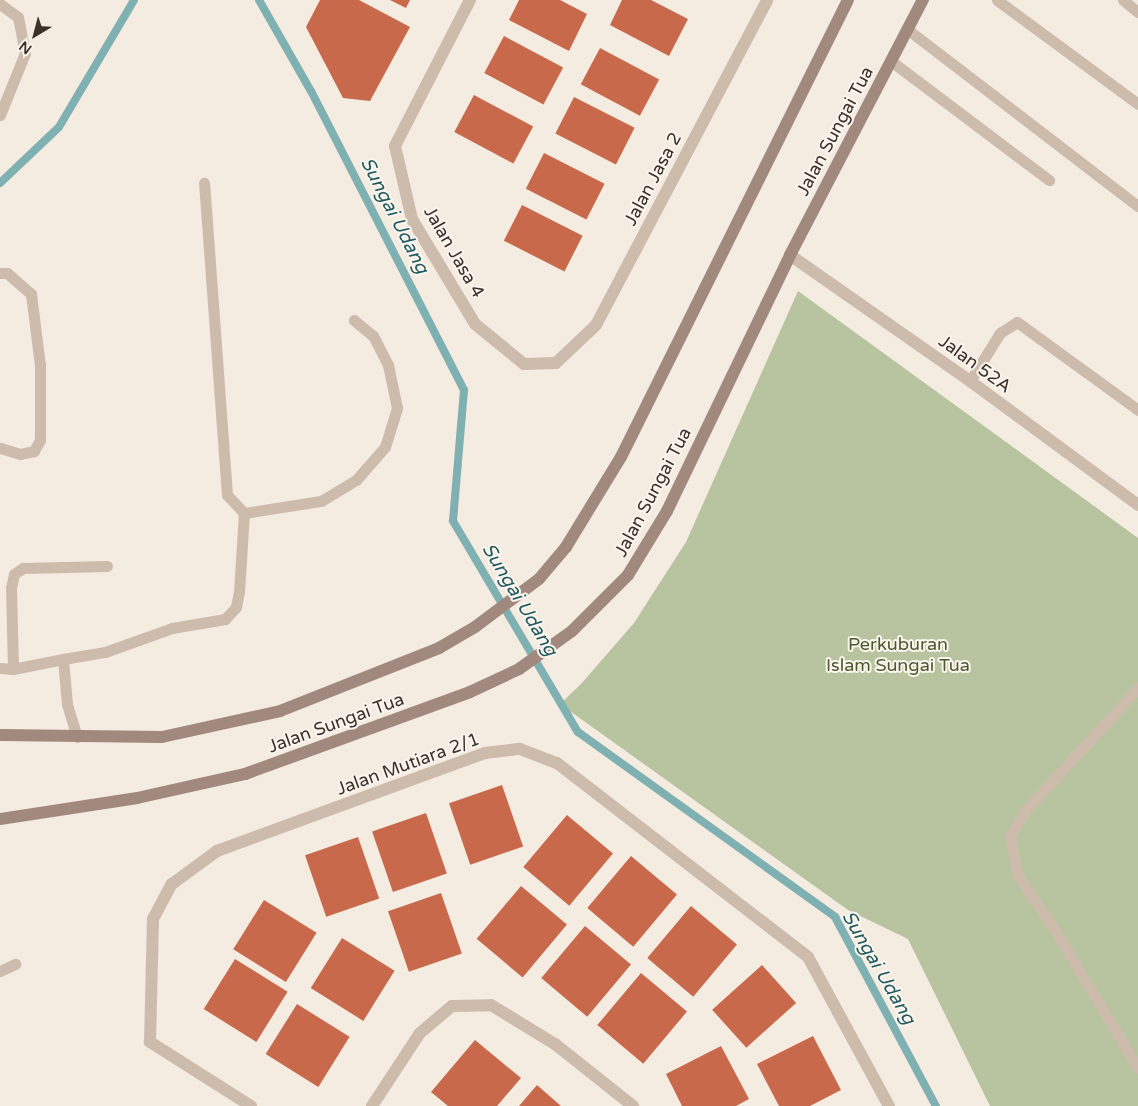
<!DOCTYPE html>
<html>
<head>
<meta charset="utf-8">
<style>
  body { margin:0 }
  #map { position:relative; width:1138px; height:1106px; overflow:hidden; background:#f4ebe1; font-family:"Varela Round",sans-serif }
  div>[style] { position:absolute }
  .green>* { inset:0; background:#b8c4a0 }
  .stream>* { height:8px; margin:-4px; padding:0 4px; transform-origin:4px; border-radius:4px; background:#7fb0b2 }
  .building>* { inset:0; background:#c8694b; transform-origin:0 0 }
  .lane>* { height:11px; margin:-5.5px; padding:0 5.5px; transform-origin:5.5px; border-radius:5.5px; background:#cdbbac }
  .street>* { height:12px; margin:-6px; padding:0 6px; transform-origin:6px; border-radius:6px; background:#cdbbac }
  .secondary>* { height:12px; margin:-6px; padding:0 6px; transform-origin:6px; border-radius:6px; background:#a18a7d }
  span { translate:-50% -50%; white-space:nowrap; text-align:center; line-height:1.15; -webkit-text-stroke:4px #fbf5ee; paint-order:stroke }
  .street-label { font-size:18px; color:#3b302b }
  .park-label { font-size:18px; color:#4a5a2e }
  .water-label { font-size:19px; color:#1f5a5e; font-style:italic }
  .north { position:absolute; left:10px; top:10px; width:50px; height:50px; -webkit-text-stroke:4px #fbf5ee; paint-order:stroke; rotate:217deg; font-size:14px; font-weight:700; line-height:20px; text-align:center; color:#3b302b }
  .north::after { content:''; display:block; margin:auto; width:18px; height:22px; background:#3b302b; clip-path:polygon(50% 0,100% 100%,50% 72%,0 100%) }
</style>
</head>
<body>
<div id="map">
  <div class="green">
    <i style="clip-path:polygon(798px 291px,1138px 538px,1138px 1106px,990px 1106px,908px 939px,848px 910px,560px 704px,581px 684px,634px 623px,686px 542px)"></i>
  </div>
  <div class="stream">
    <i style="left:259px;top:0;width:105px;rotate:60.3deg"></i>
    <i style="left:311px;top:91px;width:336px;rotate:62.9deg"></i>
    <i style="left:464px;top:390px;width:131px;rotate:94.8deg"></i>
    <i style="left:453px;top:521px;width:245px;rotate:59.4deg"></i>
    <i style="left:578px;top:732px;width:317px;rotate:35.7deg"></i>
    <i style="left:835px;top:917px;width:214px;rotate:61.9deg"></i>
    <i style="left:0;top:183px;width:81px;rotate:-43.5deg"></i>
    <i style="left:59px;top:127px;width:147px;rotate:-59.4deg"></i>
  </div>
  <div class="building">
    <i style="clip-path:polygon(320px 0,359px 0,410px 27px,370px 101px,343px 98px,306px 27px)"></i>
    <i style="clip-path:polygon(390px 0,410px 0,406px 8px)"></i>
    <i style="clip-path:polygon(519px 0,560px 0,587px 14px,569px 51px,509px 20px)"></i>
    <i style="clip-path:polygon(622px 0,651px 0,688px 19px,669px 56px,610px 25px)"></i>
    <i style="left:504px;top:36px;width:67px;height:42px;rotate:28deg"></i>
    <i style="left:600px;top:48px;width:67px;height:41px;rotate:28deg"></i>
    <i style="left:474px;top:95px;width:67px;height:42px;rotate:28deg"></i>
    <i style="left:574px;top:97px;width:68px;height:41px;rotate:27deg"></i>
    <i style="left:544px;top:153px;width:68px;height:40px;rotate:27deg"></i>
    <i style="left:522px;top:205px;width:68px;height:40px;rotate:27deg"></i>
    <i style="left:502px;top:785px;width:65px;height:56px;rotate:71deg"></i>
    <i style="left:426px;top:813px;width:64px;height:57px;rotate:71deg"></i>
    <i style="left:567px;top:815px;width:60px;height:68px;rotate:40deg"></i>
    <i style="left:358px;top:837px;width:65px;height:56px;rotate:71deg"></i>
    <i style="left:631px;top:856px;width:60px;height:68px;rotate:40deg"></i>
    <i style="left:521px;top:886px;width:60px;height:69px;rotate:40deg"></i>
    <i style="left:441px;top:893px;width:64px;height:56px;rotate:71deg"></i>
    <i style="left:264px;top:900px;width:62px;height:58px;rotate:32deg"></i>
    <i style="left:691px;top:906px;width:60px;height:68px;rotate:40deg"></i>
    <i style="left:585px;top:926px;width:60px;height:68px;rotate:40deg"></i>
    <i style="left:342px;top:938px;width:62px;height:59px;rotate:32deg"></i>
    <i style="left:235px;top:959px;width:62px;height:59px;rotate:32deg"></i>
    <i style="left:762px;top:965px;width:51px;height:67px;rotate:48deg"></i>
    <i style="left:641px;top:973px;width:60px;height:68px;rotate:40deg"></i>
    <i style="left:297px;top:1004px;width:62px;height:59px;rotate:32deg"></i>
    <i style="clip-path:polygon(813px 1036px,841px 1090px,810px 1106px,779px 1106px,757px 1064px)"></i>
    <i style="clip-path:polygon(475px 1040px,521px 1078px,497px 1106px,448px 1106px,431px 1092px)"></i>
    <i style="clip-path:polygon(721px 1046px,749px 1099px,736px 1106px,682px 1106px,666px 1074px)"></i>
    <i style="clip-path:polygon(537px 1085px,561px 1106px,519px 1106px)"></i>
  </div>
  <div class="lane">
    <i style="left:997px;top:0;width:175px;rotate:36.4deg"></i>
    <i style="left:1123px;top:0;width:19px;rotate:39deg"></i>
    <i style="left:0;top:4px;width:22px;rotate:36deg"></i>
    <i style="left:18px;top:17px;width:37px;rotate:79deg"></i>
    <i style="left:25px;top:53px;width:67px;rotate:112deg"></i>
    <i style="left:907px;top:29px;width:291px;rotate:37.5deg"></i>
    <i style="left:891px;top:61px;width:198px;rotate:37deg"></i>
    <i style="left:0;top:273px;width:7px"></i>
    <i style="left:7px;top:273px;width:32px;rotate:41deg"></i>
    <i style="left:31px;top:294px;width:72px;rotate:82.8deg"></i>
    <i style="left:40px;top:365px;width:75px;rotate:90deg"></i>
    <i style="left:40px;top:440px;width:13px;rotate:119deg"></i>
    <i style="left:34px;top:451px;width:14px;rotate:168deg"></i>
    <i style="left:20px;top:454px;width:21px;rotate:-163deg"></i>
    <i style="left:970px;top:381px;width:57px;rotate:-58deg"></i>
    <i style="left:1000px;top:333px;width:20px;rotate:-33deg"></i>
    <i style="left:1017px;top:322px;width:150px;rotate:36deg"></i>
    <i style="left:244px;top:513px;width:78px;rotate:-8.9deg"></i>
    <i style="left:321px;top:501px;width:41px;rotate:-31deg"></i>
    <i style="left:356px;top:480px;width:44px;rotate:-48.7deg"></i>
    <i style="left:385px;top:447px;width:41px;rotate:-72.9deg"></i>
    <i style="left:397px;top:408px;width:44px;rotate:-101.8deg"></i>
    <i style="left:388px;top:365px;width:33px;rotate:-117deg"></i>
    <i style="left:373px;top:336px;width:25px;rotate:-140deg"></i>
    <i style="left:0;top:668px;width:13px;rotate:4deg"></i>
    <i style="left:13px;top:669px;width:51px;rotate:-11.3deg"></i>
    <i style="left:13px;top:669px;width:81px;rotate:-91.4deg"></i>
    <i style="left:11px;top:588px;width:14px;rotate:-78deg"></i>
    <i style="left:14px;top:574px;width:11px;rotate:-34deg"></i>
    <i style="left:23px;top:568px;width:84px;rotate:-1.4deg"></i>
    <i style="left:1138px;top:688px;width:166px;rotate:132.6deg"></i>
    <i style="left:1026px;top:810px;width:31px;rotate:122deg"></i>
    <i style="left:1010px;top:836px;width:41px;rotate:78.7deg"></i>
    <i style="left:1018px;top:876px;width:68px;rotate:55.8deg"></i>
    <i style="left:1056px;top:932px;width:159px;rotate:58.9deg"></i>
    <i style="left:77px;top:737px;width:34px;rotate:-107deg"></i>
    <i style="left:67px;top:704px;width:45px;rotate:-95.1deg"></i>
    <i style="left:63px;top:659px;width:43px;rotate:-9.5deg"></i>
    <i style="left:105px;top:652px;width:71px;rotate:-19.7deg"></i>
    <i style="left:172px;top:628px;width:54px;rotate:-9.6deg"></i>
    <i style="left:225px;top:619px;width:16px;rotate:-47deg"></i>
    <i style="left:236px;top:607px;width:15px;rotate:-79deg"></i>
    <i style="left:239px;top:592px;width:79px;rotate:-86.4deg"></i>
    <i style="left:244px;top:513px;width:25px;rotate:-133deg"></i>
    <i style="left:227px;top:495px;width:313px;rotate:-94.2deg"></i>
    <i style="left:0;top:971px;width:17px;rotate:-25deg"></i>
  </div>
  <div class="street">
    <i style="left:470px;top:0;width:164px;rotate:117.2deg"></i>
    <i style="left:395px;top:146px;width:75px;rotate:76.9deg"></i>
    <i style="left:412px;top:219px;width:122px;rotate:59deg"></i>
    <i style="left:475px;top:324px;width:63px;rotate:39.2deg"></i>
    <i style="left:524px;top:364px;width:32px;rotate:-2deg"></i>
    <i style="left:556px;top:363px;width:55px;rotate:-43.5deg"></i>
    <i style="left:596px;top:325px;width:367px;rotate:-62.2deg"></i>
    <i style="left:790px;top:255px;width:220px;rotate:35deg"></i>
    <i style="left:970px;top:381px;width:209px;rotate:36.4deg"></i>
    <i style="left:251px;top:1106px;width:120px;rotate:-147.6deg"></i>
    <i style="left:150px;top:1042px;width:123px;rotate:-88.6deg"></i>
    <i style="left:153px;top:919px;width:40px;rotate:-62deg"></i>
    <i style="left:172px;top:884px;width:56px;rotate:-36.3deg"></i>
    <i style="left:217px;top:851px;width:285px;rotate:-20.1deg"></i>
    <i style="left:485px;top:753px;width:35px;rotate:-7deg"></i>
    <i style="left:520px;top:749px;width:40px;rotate:21deg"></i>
    <i style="left:557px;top:763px;width:317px;rotate:37.7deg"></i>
    <i style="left:808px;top:957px;width:170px;rotate:61.5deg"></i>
    <i style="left:372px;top:1106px;width:87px;rotate:-56.7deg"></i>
    <i style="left:420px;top:1033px;width:42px;rotate:-40.2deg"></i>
    <i style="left:452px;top:1006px;width:39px;rotate:-1deg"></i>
    <i style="left:491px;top:1005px;width:75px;rotate:31.4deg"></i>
    <i style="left:555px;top:1044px;width:100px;rotate:38.5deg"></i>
  </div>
  <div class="secondary">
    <i style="left:0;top:735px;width:162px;rotate:0.7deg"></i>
    <i style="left:162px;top:737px;width:121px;rotate:-12.4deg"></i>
    <i style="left:280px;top:711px;width:171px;rotate:-21.6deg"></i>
    <i style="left:439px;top:648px;width:42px;rotate:-30.3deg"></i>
    <i style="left:475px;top:627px;width:80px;rotate:-36.9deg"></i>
    <i style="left:539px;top:579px;width:42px;rotate:-49.8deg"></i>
    <i style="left:566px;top:547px;width:105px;rotate:-58.6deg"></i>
    <i style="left:621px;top:457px;width:510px;rotate:-63.59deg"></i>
    <i style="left:0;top:819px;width:139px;rotate:-8.7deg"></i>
    <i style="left:137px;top:798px;width:111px;rotate:-12.5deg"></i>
    <i style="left:245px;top:774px;width:239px;rotate:-20deg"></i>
    <i style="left:470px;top:692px;width:54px;rotate:-25.1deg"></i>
    <i style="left:519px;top:669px;width:65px;rotate:-35.6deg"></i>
    <i style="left:572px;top:631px;width:79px;rotate:-45deg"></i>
    <i style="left:628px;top:575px;width:75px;rotate:-58.6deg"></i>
    <i style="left:667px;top:511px;width:284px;rotate:-64.3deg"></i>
    <i style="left:790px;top:255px;width:288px;rotate:-62.5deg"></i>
  </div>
  <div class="street-label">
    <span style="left:835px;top:131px;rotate:-62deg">Jalan Sungai Tua</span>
    <span style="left:653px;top:179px;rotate:-62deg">Jalan Jasa 2</span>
    <span style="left:454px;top:252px;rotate:60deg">Jalan Jasa 4</span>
    <span style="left:975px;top:364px;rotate:36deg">Jalan 52A</span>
    <span style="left:653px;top:492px;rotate:-62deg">Jalan Sungai Tua</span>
    <span style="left:336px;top:723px;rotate:-20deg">Jalan Sungai Tua</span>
    <span style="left:408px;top:764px;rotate:-20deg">Jalan Mutiara 2/1</span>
  </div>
  <div class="park-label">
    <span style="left:898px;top:655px">Perkuburan<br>Islam Sungai Tua</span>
  </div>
  <div class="water-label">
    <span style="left:394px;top:216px;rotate:63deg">Sungai Udang</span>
    <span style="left:519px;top:600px;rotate:59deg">Sungai Udang</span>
    <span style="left:878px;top:968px;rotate:60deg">Sungai Udang</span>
  </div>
  <div class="north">N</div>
</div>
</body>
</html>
